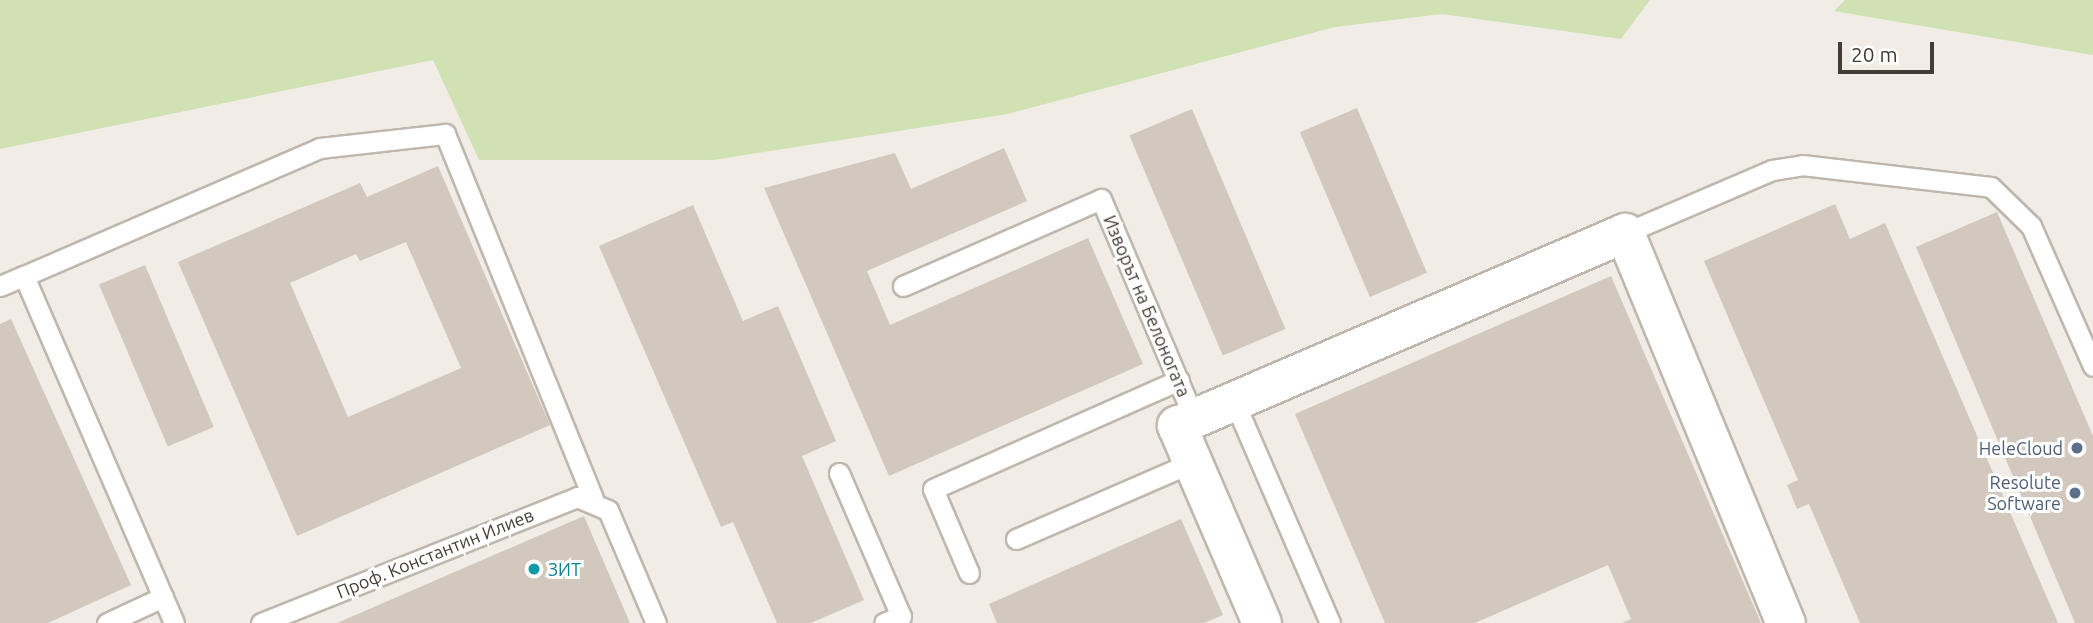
<!DOCTYPE html>
<html>
<head>
<meta charset="utf-8">
<style>
  body { margin:0 }
  #map { position:relative; width:2093px; height:623px; overflow:hidden; background:#f1ede6; font-family:Ubuntu,sans-serif }
  div>[style] { position:absolute }
  .green>* { inset:0; background:#d0e1b3 }
  .building>* { inset:0; background:#d2c8bd; transform-origin:0 0 }
  .roads { filter:drop-shadow(2px 0 #bfb7ad) drop-shadow(-2px 0 #bfb7ad) drop-shadow(0 2px #bfb7ad) drop-shadow(0 -2px #bfb7ad) }
  .service>* { height:19px; margin:-9.5px; padding:0 9.5px; transform-origin:9.5px; border-radius:9.5px; background:#fff }
  .minor>* { height:38px; margin:-19px; padding:0 19px; transform-origin:19px; border-radius:19px; background:#fff }
  .dots>* { width:19px; height:19px; translate:-50% -50%; box-sizing:border-box; border:4px solid #fff; border-radius:50% }
  span { translate:-50% -50%; white-space:nowrap; text-align:center; line-height:1.15; -webkit-text-stroke:6px #fff; paint-order:stroke }
  .street-label { font-size:18px; color:#433d36 }
  .service-label { font-size:18px; color:#4e5e75 }
  .right { translate:-100% -50%; text-align:right }
  .culture-label { font-size:18px; color:#0d838f }
  .left { translate:0 -50%; text-align:left }
  .scale { position:absolute; left:1838px; top:42px; width:96px; height:32px; box-sizing:border-box; border:4px solid #433d36; border-top:0; padding-left:9px; font-size:21px; line-height:24px; white-space:nowrap; color:#433d36; -webkit-text-stroke:5px #fff; paint-order:stroke }
</style>
</head>
<body>
<div id="map">
  <div class="green">
    <i style="clip-path:polygon(0 0,1650px 0,1621px 39px,1442px 14px,1335px 27px,1008px 114px,713px 160px,479px 160px,433px 60px,0 149px)"></i>
    <i style="clip-path:polygon(1845px 0,2093px 0,2093px 55px,1834px 11px)"></i>
  </div>
  <div class="building">
    <i style="left:1357px;top:108px;width:179px;height:62px;rotate:67deg"></i>
    <i style="left:1192px;top:109px;width:239px;height:68px;rotate:67deg"></i>
    <i style="clip-path:polygon(1004px 148px,1027px 201px,867px 271px,890px 325px,1088px 238px,1143px 364px,889px 476px,764px 188px,895px 153px,911px 189px)"></i>
    <i style="clip-path:polygon(evenodd,438px 166px,550px 425px,297px 536px,178px 262px,360px 183px,367px 197px,438px 166px,406px 242px,461px 368px,348px 417px,290px 283px,356px 254px,360px 261px,406px 242px)"></i>
    <i style="clip-path:polygon(1835px 204px,1850px 239px,1885px 223px,2058px 623px,1860px 623px,1809px 504px,1797px 509px,1787px 485px,1798px 480px,1704px 261px)"></i>
    <i style="clip-path:polygon(693px 205px,743px 321px,778px 306px,836px 441px,802px 456px,864px 600px,811px 623px,777px 623px,733px 522px,721px 527px,599px 246px)"></i>
    <i style="clip-path:polygon(1997px 212px,2093px 436px,2093px 623px,2075px 623px,1916px 247px)"></i>
    <i style="left:145px;top:265px;width:176px;height:50px;rotate:67deg"></i>
    <i style="clip-path:polygon(1611px 276px,1761px 623px,1622px 623px,1631px 619px,1608px 565px,1475px 623px,1385px 623px,1295px 414px)"></i>
    <i style="clip-path:polygon(11px 319px,131px 585px,48px 623px,0 623px,0 324px)"></i>
    <i style="clip-path:polygon(584px 516px,630px 623px,337px 623px)"></i>
    <i style="clip-path:polygon(1181px 519px,1223px 615px,1204px 623px,997px 623px,989px 604px)"></i>
  </div>
  <div class="roads">
    <div class="service">
      <i style="left:1625px;top:233px;width:160px;rotate:-23.2deg"></i>
      <i style="left:1772px;top:170px;width:30px;rotate:-9deg"></i>
      <i style="left:1802px;top:165px;width:190px;rotate:6.6deg"></i>
      <i style="left:1991px;top:187px;width:56px;rotate:44.3deg"></i>
      <i style="left:2031px;top:226px;width:153px;rotate:66.1deg"></i>
      <i style="left:24px;top:276px;width:322px;rotate:-23.4deg"></i>
      <i style="left:320px;top:148px;width:126px;rotate:-6.4deg"></i>
      <i style="left:445px;top:134px;width:393px;rotate:67.9deg"></i>
      <i style="left:0;top:286px;width:26px;rotate:-23deg"></i>
      <i style="left:24px;top:276px;width:378px;rotate:66.6deg"></i>
      <i style="left:903px;top:286px;width:216px;rotate:-23.7deg"></i>
      <i style="left:1101px;top:199px;width:238px;rotate:67deg"></i>
      <i style="left:1234px;top:401px;width:242px;rotate:66.6deg"></i>
      <i style="left:839px;top:473px;width:156px;rotate:66.6deg"></i>
      <i style="left:901px;top:616px;width:18px;rotate:158deg"></i>
      <i style="left:1016px;top:539px;width:193px;rotate:-23.5deg"></i>
      <i style="left:969px;top:573px;width:91px;rotate:-113.2deg"></i>
      <i style="left:933px;top:489px;width:269px;rotate:-23.9deg"></i>
      <i style="left:107px;top:623px;width:62px;rotate:-24.9deg"></i>
      <i style="left:261px;top:623px;width:340px;rotate:-21.7deg"></i>
      <i style="left:577px;top:497px;width:34px;rotate:23deg"></i>
      <i style="left:608px;top:510px;width:123px;rotate:67deg"></i>
    </div>
    <div class="minor">
      <i style="left:1262px;top:623px;width:215px;rotate:-113.3deg"></i>
      <i style="left:1177px;top:426px;width:488px;rotate:-23.3deg"></i>
      <i style="left:1625px;top:233px;width:422px;rotate:67.6deg"></i>
    </div>
  </div>
  <div class="dots">
    <i style="left:2077px;top:448px;background:#5c6f8a"></i>
    <i style="left:2075px;top:493px;background:#5c6f8a"></i>
    <i style="left:534px;top:569px;background:#0f9aa8"></i>
  </div>
  <div class="street-label">
    <span style="left:1147px;top:306px;rotate:67deg">Изворът на Белоногата</span>
    <span style="left:435px;top:553px;rotate:-22deg">Проф. Константин Илиев</span>
  </div>
  <div class="service-label">
    <span class="right" style="left:2063px;top:448px">HeleCloud</span>
    <span class="right" style="left:2061px;top:493px">Resolute<br>Software</span>
  </div>
  <div class="culture-label">
    <span class="left" style="left:548px;top:569px">ЗИТ</span>
  </div>
  <div class="scale">20 m</div>
</div>
</body>
</html>
